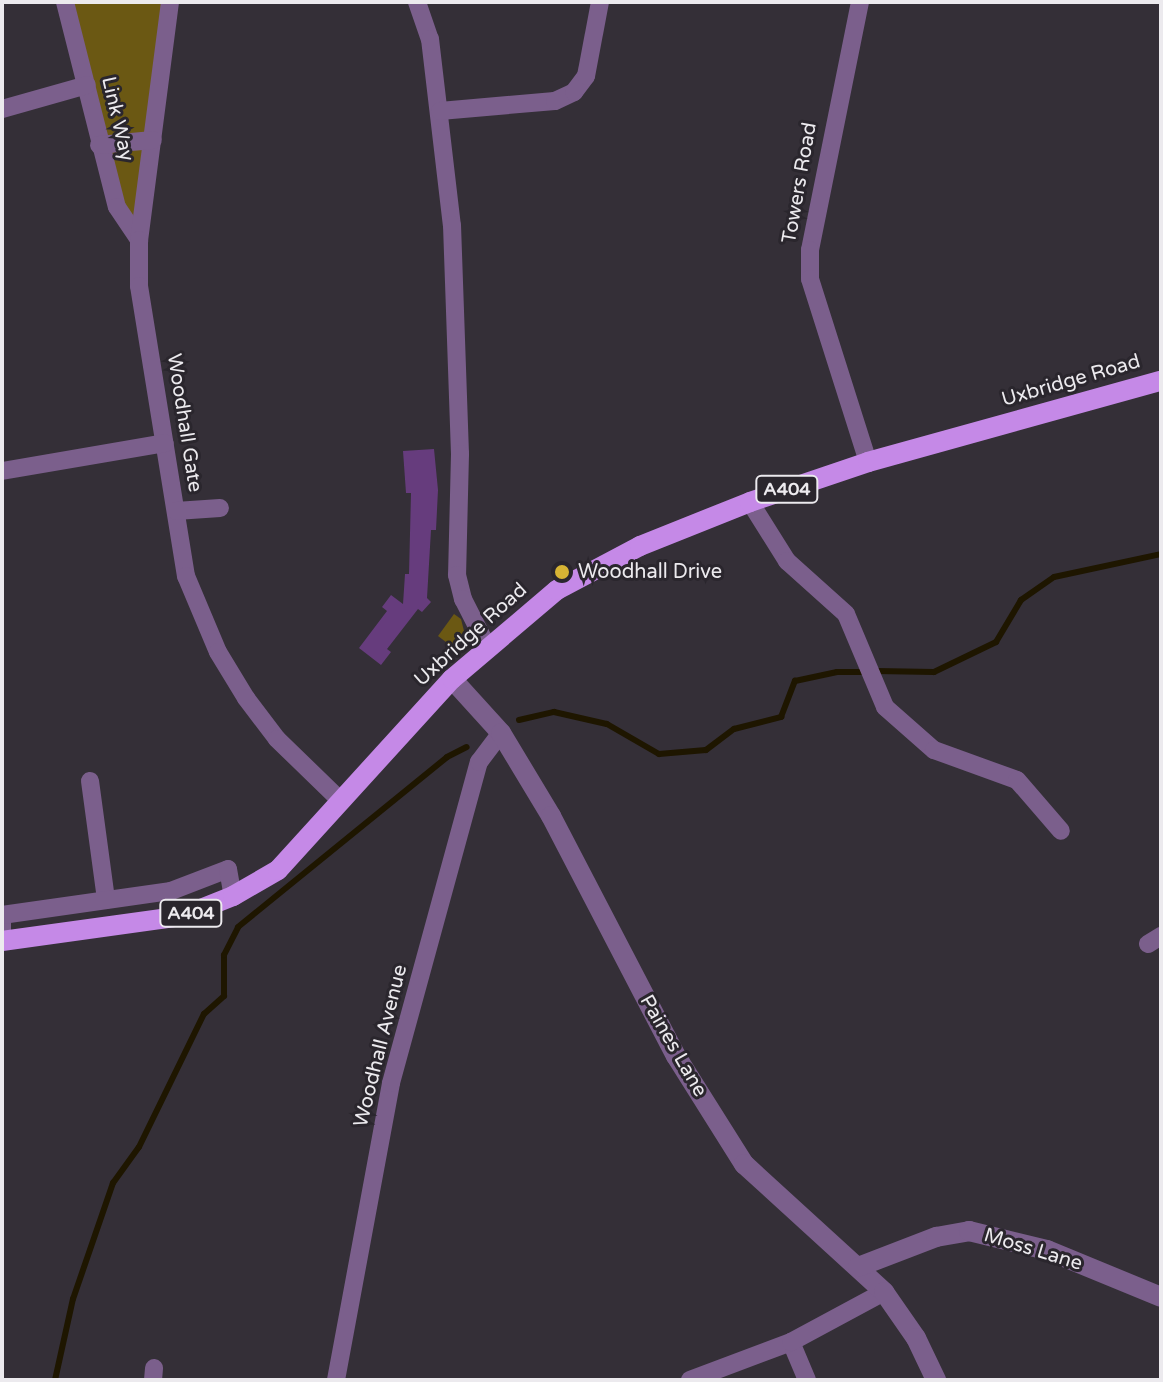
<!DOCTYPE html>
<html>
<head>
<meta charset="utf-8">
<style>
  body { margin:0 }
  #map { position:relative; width:1163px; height:1382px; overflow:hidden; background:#342f37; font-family:"Varela Round",sans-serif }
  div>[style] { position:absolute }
  .green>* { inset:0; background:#6b5813 }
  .stream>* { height:6px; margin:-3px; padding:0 3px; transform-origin:3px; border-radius:3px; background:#1e1600 }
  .building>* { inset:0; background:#663c7d }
  .minor>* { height:18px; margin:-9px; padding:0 9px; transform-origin:9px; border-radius:9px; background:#7b5f8c }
  .tertiary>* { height:20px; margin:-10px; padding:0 10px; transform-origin:10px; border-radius:10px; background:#7b5f8c }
  .primary>* { height:20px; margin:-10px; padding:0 10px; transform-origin:10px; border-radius:10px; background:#c589e7 }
  .dots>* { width:22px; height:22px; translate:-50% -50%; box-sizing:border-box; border:4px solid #2a262d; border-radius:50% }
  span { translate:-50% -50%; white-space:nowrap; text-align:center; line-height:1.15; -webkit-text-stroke:6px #2a262d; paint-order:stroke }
  .shield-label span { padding:2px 6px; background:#2a262d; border:2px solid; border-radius:6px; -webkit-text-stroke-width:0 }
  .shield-label { font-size:18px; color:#eceaee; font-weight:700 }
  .street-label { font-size:20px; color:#eceaee }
  .poi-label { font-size:20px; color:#eceaee }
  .left { translate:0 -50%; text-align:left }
  .frame { position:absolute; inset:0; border:4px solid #eceaee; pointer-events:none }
</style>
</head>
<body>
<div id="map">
  <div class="green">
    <i style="clip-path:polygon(65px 2px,170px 2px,139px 240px,117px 207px)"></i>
    <i style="clip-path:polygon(454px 614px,461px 619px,464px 631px,455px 649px,438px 636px)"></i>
  </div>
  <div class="stream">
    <i style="left:876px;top:671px;width:58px;rotate:1deg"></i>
    <i style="left:934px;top:672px;width:69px;rotate:-25.8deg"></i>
    <i style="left:996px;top:642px;width:49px;rotate:-59.2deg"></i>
    <i style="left:1021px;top:600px;width:40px;rotate:-34.9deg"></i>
    <i style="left:1054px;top:577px;width:109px;rotate:-12.1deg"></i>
    <i style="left:519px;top:720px;width:36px;rotate:-13deg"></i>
    <i style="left:554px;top:712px;width:54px;rotate:12.8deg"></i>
    <i style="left:607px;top:724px;width:60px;rotate:30deg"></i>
    <i style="left:659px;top:754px;width:47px;rotate:-4.9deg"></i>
    <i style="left:706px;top:750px;width:35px;rotate:-37deg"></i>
    <i style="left:734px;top:729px;width:49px;rotate:-14.3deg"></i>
    <i style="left:781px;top:717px;width:39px;rotate:-69deg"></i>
    <i style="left:795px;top:681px;width:43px;rotate:-12.1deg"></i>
    <i style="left:837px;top:672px;width:28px"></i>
    <i style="left:55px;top:1380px;width:83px;rotate:-77.5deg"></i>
    <i style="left:73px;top:1299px;width:123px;rotate:-71deg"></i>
    <i style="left:113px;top:1183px;width:44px;rotate:-54.2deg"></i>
    <i style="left:139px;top:1147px;width:148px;rotate:-64deg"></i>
    <i style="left:204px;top:1014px;width:27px;rotate:-42deg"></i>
    <i style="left:224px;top:996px;width:41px;rotate:-90deg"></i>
    <i style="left:224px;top:955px;width:31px;rotate:-63deg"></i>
    <i style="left:238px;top:927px;width:269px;rotate:-39.1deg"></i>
    <i style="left:447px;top:757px;width:22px;rotate:-27deg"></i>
  </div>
  <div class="building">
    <i style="clip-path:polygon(434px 449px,438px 490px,436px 530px,431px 530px,427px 598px,431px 602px,422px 612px,418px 609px,387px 649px,391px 652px,381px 665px,359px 648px,387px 611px,382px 607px,391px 595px,403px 604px,405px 574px,409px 574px,411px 493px,406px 493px,403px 451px)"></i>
  </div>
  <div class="minor">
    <i style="left:65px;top:2px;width:211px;rotate:75.8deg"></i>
    <i style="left:117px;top:207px;width:40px;rotate:56deg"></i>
    <i style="left:170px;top:2px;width:240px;rotate:97.4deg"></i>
    <i style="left:139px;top:240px;width:46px;rotate:90deg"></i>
    <i style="left:139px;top:286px;width:294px;rotate:80.8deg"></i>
    <i style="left:186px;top:576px;width:82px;rotate:67.2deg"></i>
    <i style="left:218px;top:652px;width:54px;rotate:58.7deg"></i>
    <i style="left:246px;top:698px;width:51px;rotate:52.9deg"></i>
    <i style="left:277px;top:739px;width:89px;rotate:44.1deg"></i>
    <i style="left:417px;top:2px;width:39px;rotate:71deg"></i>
    <i style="left:430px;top:39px;width:187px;rotate:83.3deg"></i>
    <i style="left:452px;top:225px;width:229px;rotate:88deg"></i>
    <i style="left:460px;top:454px;width:121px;rotate:91.4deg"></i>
    <i style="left:457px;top:575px;width:25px;rotate:76deg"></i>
    <i style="left:463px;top:599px;width:55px;rotate:63deg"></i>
    <i style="left:860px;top:2px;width:253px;rotate:101.4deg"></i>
    <i style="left:810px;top:250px;width:29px;rotate:90deg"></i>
    <i style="left:810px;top:279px;width:192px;rotate:72.4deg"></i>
    <i style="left:2px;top:109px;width:88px;rotate:-15.8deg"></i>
    <i style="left:440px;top:111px;width:115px;rotate:-5deg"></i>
    <i style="left:555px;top:101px;width:21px;rotate:-25deg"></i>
    <i style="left:574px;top:92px;width:20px;rotate:-53deg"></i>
    <i style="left:586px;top:76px;width:75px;rotate:-79.3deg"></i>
    <i style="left:99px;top:145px;width:54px;rotate:-5.3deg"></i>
    <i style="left:2px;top:471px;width:165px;rotate:-9.7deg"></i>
    <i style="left:750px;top:502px;width:70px;rotate:57.9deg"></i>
    <i style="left:787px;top:561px;width:79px;rotate:41.9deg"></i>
    <i style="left:846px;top:614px;width:101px;rotate:67.2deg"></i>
    <i style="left:885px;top:707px;width:65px;rotate:41.3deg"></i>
    <i style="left:934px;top:750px;width:88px;rotate:19.9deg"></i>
    <i style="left:1017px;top:780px;width:67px;rotate:49.2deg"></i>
    <i style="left:176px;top:511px;width:44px;rotate:-3.9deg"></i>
    <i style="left:90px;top:781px;width:120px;rotate:82.3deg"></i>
    <i style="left:2px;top:941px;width:26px;rotate:-90deg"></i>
    <i style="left:2px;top:915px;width:171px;rotate:-8.1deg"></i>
    <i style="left:171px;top:891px;width:61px;rotate:-21.1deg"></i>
    <i style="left:228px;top:869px;width:27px;rotate:80deg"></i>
    <i style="left:1148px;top:944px;width:15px;rotate:-32deg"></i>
    <i style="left:791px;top:1342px;width:41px;rotate:67.2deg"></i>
    <i style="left:153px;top:1380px;width:12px;rotate:-85deg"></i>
    <i style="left:336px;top:1380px;width:302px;rotate:-79.5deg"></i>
    <i style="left:391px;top:1083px;width:333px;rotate:-74.7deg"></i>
    <i style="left:479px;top:762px;width:36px;rotate:-53deg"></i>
    <i style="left:690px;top:1380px;width:108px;rotate:-20.6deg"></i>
    <i style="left:791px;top:1342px;width:106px;rotate:-28.3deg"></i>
  </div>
  <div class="tertiary">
    <i style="left:452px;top:679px;width:73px;rotate:47.8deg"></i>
    <i style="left:501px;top:733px;width:97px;rotate:58.9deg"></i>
    <i style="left:551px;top:816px;width:271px;rotate:62.5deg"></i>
    <i style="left:676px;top:1056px;width:128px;rotate:57.8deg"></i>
    <i style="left:744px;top:1164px;width:190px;rotate:42.4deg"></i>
    <i style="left:884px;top:1292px;width:56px;rotate:55.2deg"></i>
    <i style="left:916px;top:1338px;width:47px;rotate:64.5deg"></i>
    <i style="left:858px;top:1267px;width:84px;rotate:-21deg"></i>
    <i style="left:936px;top:1237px;width:34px;rotate:-10deg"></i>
    <i style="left:969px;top:1231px;width:80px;rotate:13.7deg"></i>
    <i style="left:1047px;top:1250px;width:123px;rotate:22.4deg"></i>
  </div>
  <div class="primary">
    <i style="left:2px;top:941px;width:183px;rotate:-7.9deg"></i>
    <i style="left:183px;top:916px;width:54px;rotate:-21.8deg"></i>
    <i style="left:233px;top:896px;width:52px;rotate:-30deg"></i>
    <i style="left:278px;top:870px;width:258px;rotate:-47.7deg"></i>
    <i style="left:452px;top:679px;width:138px;rotate:-40.3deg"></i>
    <i style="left:557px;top:590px;width:94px;rotate:-27.9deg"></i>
    <i style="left:640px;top:546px;width:118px;rotate:-21.8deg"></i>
    <i style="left:750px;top:502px;width:125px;rotate:-18.7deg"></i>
    <i style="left:868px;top:462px;width:304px;rotate:-15.5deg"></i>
  </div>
  <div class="dots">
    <i style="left:562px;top:572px;background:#d7b434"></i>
  </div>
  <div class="shield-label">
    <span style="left:787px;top:489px">A404</span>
    <span style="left:191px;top:913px">A404</span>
  </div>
  <div class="street-label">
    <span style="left:117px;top:119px;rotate:77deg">Link Way</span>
    <span style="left:800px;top:183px;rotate:-80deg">Towers Road</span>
    <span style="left:1071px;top:381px;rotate:-16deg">Uxbridge Road</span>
    <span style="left:184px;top:423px;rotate:81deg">Woodhall Gate</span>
    <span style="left:471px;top:635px;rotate:-42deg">Uxbridge Road</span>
    <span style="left:381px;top:1046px;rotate:-76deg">Woodhall Avenue</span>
    <span style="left:673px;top:1046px;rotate:60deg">Paines Lane</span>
    <span style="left:1033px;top:1250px;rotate:17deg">Moss Lane</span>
  </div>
  <div class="poi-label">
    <span class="left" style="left:578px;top:572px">Woodhall Drive</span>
  </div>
  <div class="frame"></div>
</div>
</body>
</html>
